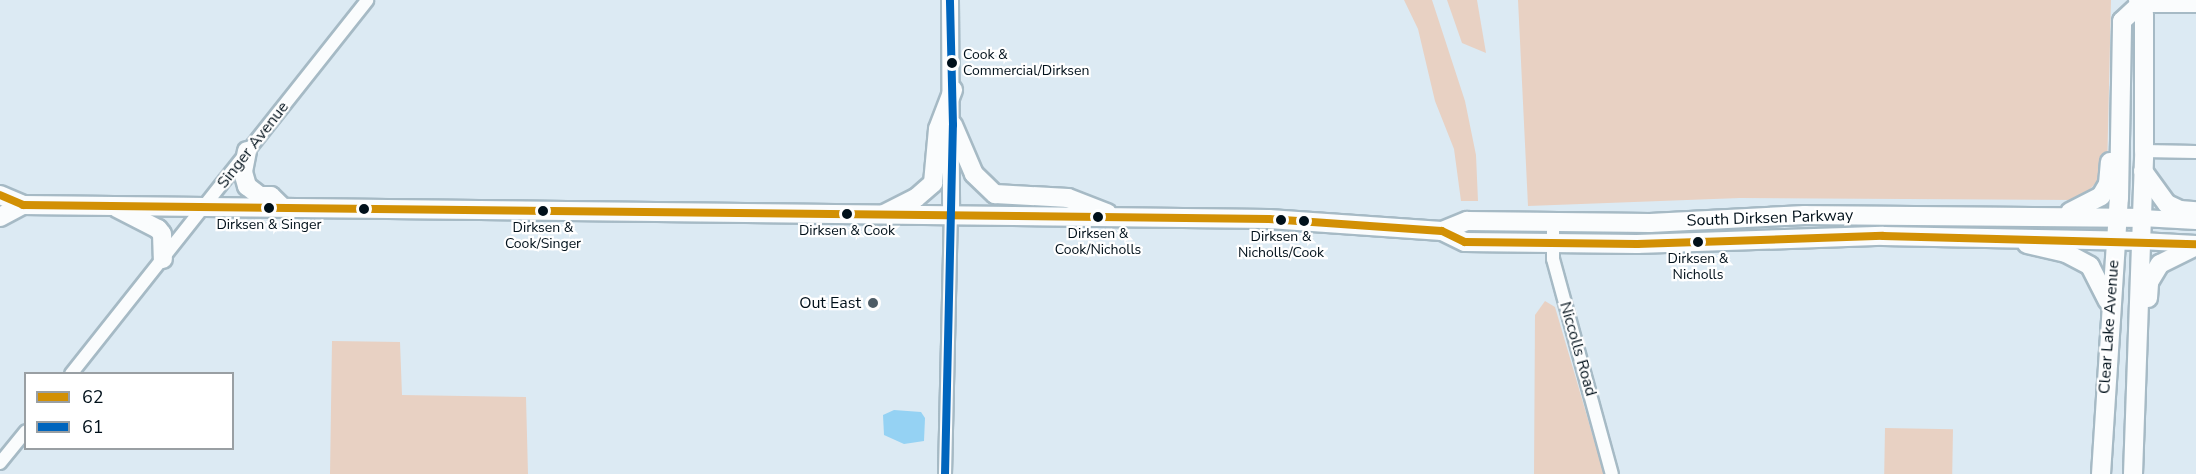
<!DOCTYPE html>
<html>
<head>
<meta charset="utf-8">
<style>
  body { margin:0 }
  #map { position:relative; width:2196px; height:474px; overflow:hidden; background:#dceaf3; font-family:"Nunito Sans",sans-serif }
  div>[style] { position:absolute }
  .green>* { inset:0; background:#e8d1c3; transform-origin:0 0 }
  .water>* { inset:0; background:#95d2f3 }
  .roads { filter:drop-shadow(2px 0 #a6bac5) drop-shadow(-2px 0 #a6bac5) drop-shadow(0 2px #a6bac5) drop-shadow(0 -2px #a6bac5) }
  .street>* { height:12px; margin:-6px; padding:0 6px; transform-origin:6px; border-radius:6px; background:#fafcfd }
  .secondary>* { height:16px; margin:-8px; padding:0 8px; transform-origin:8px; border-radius:8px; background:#fafcfd }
  .primary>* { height:18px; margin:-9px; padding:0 9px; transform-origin:9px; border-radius:9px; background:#fafcfd }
  .bus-1>* { height:8px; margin:-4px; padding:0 4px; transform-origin:4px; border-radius:4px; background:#d29004 }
  .bus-2>* { height:8px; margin:-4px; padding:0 4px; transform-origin:4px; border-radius:4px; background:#0065bd }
  .dots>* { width:16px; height:16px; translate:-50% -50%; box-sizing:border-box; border:3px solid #fff; border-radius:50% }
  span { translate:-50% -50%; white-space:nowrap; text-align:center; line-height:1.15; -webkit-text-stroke:4.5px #fff; paint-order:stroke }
  .bus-label { font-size:14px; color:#00101a }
  .left { translate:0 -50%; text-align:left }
  .street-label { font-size:16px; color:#00101a }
  .poi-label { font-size:16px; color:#00101a }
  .right { translate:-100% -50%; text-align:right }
  .legend { position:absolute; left:24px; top:372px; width:210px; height:78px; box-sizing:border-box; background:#fff; border:2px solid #999fa3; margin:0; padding:8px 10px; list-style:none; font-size:18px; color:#00101a }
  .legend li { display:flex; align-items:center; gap:12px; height:30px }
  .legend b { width:30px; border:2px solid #999fa3 }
</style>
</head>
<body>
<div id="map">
  <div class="green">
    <i style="clip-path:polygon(1404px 0,1432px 0,1465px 101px,1476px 155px,1478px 201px,1461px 201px,1454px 149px,1435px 101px,1418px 29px)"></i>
    <i style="clip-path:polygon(1447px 0,1477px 0,1486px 53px,1462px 43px)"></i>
    <i style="clip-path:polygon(1518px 0,2111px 0,2107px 172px,2079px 200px,1740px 198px,1528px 206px)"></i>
    <i style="clip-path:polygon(1545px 301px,1555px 307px,1604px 474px,1534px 474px,1535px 315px)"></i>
    <i style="clip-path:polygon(332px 341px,400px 342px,402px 395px,526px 397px,528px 474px,330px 474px)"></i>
    <i style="left:1885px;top:428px;width:68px;height:46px;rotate:1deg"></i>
  </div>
  <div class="water">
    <i style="clip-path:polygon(894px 410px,921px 412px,925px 418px,924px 441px,904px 444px,884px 435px,883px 415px)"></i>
  </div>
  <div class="roads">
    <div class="street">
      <i style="left:2138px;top:6px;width:58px"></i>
      <i style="left:2144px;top:151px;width:52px;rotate:1.1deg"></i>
      <i style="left:1553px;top:222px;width:37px;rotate:90deg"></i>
      <i style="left:1553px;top:259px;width:223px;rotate:74.7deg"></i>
      <i style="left:71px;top:374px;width:477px;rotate:-51.6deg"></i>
      <i style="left:0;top:463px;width:41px;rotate:-50.9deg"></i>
      <i style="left:945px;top:474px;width:258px;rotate:-88.7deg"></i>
    </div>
    <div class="secondary">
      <i style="left:950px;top:0;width:216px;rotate:89.7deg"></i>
      <i style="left:2142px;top:218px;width:54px;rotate:3.2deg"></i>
      <i style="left:2141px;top:241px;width:55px;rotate:3.1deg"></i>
    </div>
    <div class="primary">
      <i style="left:953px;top:125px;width:53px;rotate:66.8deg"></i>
      <i style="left:974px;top:174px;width:29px;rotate:44deg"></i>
      <i style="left:995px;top:194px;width:73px;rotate:3.1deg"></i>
      <i style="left:1068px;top:198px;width:42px;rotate:21deg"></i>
      <i style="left:247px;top:151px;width:21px;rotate:101deg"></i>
      <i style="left:243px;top:172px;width:15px;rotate:74deg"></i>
      <i style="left:247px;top:186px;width:16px;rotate:38deg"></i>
      <i style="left:260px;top:196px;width:11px"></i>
      <i style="left:271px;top:196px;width:13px;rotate:45deg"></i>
      <i style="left:2143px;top:171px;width:41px;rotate:54deg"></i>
      <i style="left:2167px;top:204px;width:14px;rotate:25deg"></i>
      <i style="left:2180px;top:210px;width:16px;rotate:4deg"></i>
      <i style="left:0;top:195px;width:25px;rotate:23deg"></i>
      <i style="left:23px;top:205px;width:1246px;rotate:0.64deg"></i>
      <i style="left:1269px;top:219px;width:173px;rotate:4deg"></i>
      <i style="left:1442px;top:231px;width:25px;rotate:26deg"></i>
      <i style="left:1465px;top:242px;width:172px;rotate:0.7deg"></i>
      <i style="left:1637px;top:244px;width:246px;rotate:-1.9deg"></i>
      <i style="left:1883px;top:236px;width:258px;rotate:1.1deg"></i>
      <i style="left:117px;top:208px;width:46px;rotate:27.1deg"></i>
      <i style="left:158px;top:229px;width:6px;rotate:51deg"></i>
      <i style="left:162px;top:234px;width:25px;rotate:88deg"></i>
      <i style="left:2070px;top:212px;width:35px;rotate:-27deg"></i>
      <i style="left:2101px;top:196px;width:14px;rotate:-60deg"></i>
      <i style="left:2108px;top:184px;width:22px;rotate:-85deg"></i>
      <i style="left:884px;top:214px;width:36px;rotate:-27deg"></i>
      <i style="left:916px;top:198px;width:23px;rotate:-41deg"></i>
      <i style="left:933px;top:183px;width:54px;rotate:-84.7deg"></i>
      <i style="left:938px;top:129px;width:42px;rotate:-69deg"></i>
      <i style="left:0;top:217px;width:26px;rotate:-28deg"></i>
      <i style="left:1442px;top:231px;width:27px;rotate:-22deg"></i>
      <i style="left:1467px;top:221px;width:183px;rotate:0.6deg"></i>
      <i style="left:1650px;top:223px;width:155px;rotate:-3deg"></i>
      <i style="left:1805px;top:215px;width:337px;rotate:0.5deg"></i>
      <i style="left:2027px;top:244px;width:40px;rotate:13deg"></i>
      <i style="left:2066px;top:253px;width:27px;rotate:28deg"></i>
      <i style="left:2090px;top:266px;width:39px;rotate:63deg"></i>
      <i style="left:2148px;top:298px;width:16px;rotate:-86deg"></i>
      <i style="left:2149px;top:282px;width:21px;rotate:-59deg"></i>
      <i style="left:2160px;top:264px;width:40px;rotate:-26.6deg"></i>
      <i style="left:2101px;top:474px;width:277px;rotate:-86.3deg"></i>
      <i style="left:2119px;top:198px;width:177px;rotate:-89deg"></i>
      <i style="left:2122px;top:21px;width:22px;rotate:-43deg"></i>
      <i style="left:2133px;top:474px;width:323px;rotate:-88deg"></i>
      <i style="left:2144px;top:151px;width:136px;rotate:-90deg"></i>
      <i style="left:2144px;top:15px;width:16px;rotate:-112deg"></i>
    </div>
  </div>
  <div class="bus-1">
    <i style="left:0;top:195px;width:25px;rotate:23deg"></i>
    <i style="left:23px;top:205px;width:1246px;rotate:0.64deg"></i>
    <i style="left:1269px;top:219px;width:173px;rotate:4deg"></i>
    <i style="left:1442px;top:231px;width:25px;rotate:26deg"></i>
    <i style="left:1465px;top:242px;width:172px;rotate:0.7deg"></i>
    <i style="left:1637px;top:244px;width:246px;rotate:-1.9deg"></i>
    <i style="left:1883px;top:236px;width:313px;rotate:1.5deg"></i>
  </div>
  <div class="bus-2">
    <i style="left:945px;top:474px;width:349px;rotate:-88.7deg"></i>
    <i style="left:953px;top:125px;width:125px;rotate:-91.4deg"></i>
  </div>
  <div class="dots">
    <i style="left:952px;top:63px;background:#00101a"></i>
    <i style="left:269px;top:208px;background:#00101a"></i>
    <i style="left:364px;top:209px;background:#00101a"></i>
    <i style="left:543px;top:211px;background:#00101a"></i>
    <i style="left:847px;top:214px;background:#00101a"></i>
    <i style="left:1098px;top:217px;background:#00101a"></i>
    <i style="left:1281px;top:220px;background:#00101a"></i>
    <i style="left:1304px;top:221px;background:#00101a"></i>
    <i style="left:1698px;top:242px;background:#00101a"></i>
    <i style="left:873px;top:303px;background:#4d5c66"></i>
  </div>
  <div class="bus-label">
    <span class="left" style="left:963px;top:63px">Cook &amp;<br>Commercial/Dirksen</span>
    <span style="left:269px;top:225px">Dirksen &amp; Singer</span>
    <span style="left:543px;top:236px">Dirksen &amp;<br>Cook/Singer</span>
    <span style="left:847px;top:231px">Dirksen &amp; Cook</span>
    <span style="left:1098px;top:242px">Dirksen &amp;<br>Cook/Nicholls</span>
    <span style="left:1281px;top:245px">Dirksen &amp;<br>Nicholls/Cook</span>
    <span style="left:1698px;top:267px">Dirksen &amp;<br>Nicholls</span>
  </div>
  <div class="street-label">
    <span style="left:253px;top:145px;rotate:-52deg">Singer Avenue</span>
    <span style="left:1770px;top:218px;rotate:-2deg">South Dirksen Parkway</span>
    <span style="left:2109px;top:327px;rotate:-86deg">Clear Lake Avenue</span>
    <span style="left:1578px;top:349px;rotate:74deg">Niccolls Road</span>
  </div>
  <div class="poi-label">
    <span class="right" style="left:861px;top:303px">Out East</span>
  </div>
  <ul class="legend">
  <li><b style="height:8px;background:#d29004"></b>62</li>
  <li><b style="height:8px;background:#0065bd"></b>61</li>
  </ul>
</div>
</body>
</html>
